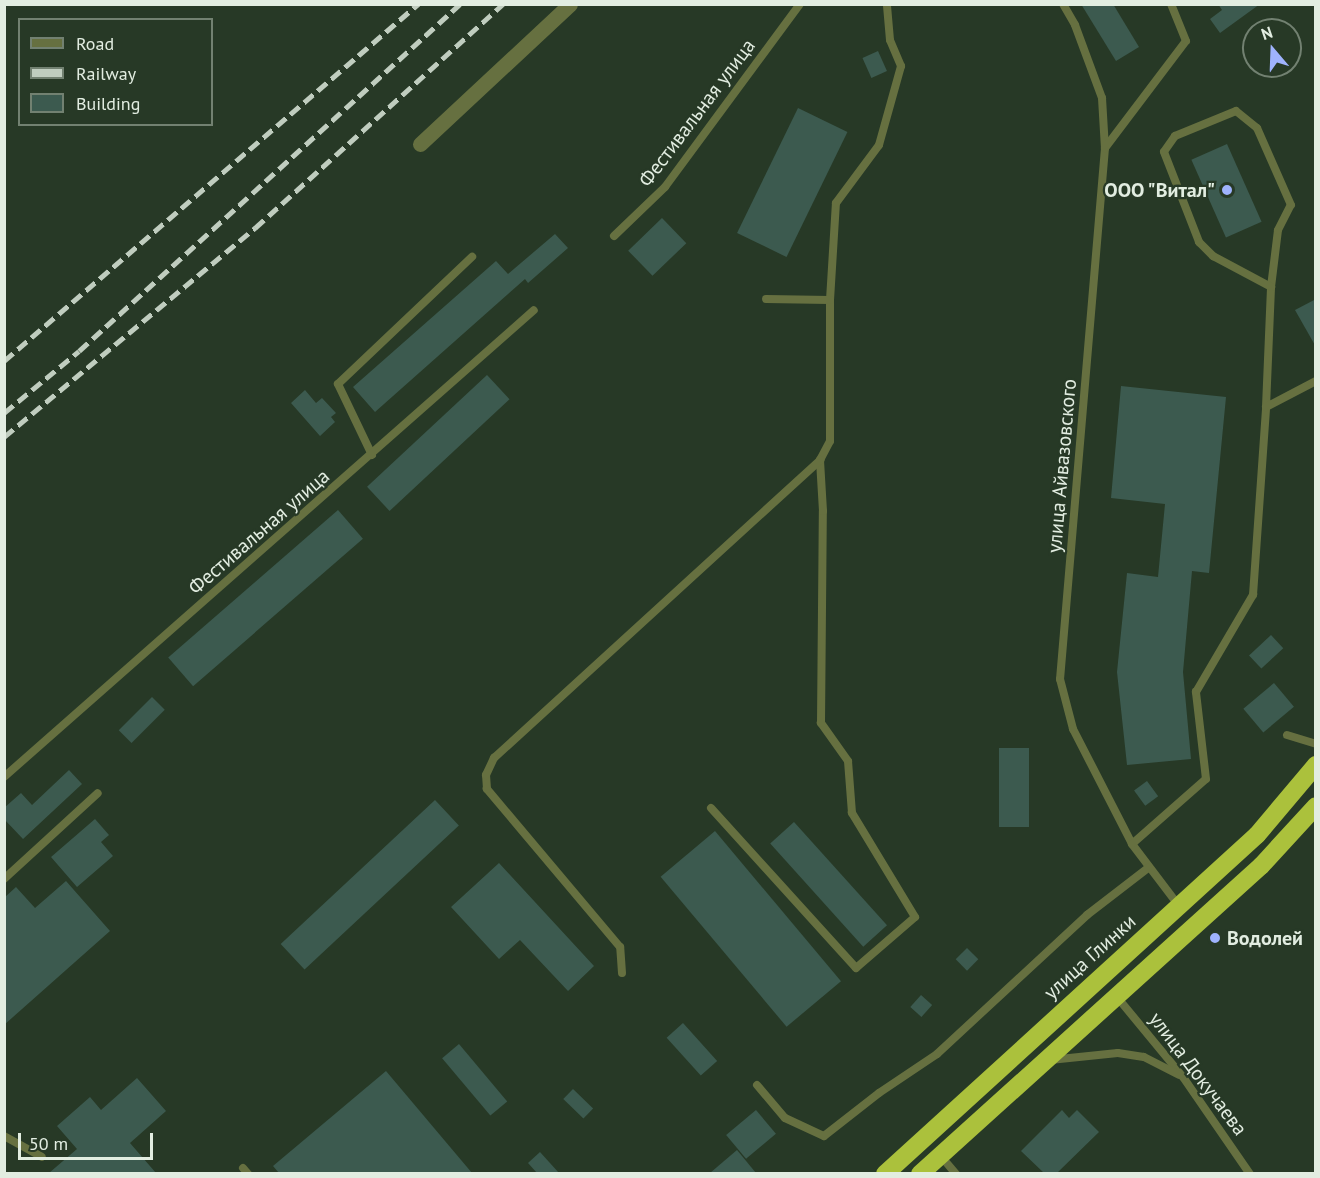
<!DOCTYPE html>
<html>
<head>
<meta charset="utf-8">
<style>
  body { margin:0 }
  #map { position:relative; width:1320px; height:1178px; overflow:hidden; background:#273926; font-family:"PT Sans",sans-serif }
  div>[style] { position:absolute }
  .building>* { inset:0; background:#3c5a4f; transform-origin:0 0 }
  .lane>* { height:8px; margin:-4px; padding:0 4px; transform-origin:4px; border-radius:4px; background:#667040 }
  .street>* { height:15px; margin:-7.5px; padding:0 7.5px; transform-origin:7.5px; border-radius:7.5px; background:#667040 }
  .highway>* { height:18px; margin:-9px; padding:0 9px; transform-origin:9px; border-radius:9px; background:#abc13c }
  .rail>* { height:4.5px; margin-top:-2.25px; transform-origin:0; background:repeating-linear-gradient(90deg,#c0cdbf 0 12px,transparent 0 18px) }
  .dots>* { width:16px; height:16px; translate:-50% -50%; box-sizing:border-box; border:3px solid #273926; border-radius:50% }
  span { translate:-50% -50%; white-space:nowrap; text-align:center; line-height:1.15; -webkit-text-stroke:4.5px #273926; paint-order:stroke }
  .street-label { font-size:20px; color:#e2ede1 }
  .poi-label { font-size:20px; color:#e2ede1; font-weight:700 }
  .right { translate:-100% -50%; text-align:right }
  .left { translate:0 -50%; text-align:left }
  .frame { position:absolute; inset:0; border:6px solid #e2ede1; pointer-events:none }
  .legend { position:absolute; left:18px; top:18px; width:195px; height:108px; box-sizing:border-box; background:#273926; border:2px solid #728171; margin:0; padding:8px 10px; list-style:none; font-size:18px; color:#e2ede1 }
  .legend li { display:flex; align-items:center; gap:12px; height:30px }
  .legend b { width:30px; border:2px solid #728171 }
  .north { position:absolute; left:1242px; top:18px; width:60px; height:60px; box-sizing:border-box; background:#273926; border:2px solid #728171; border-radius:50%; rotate:341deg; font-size:16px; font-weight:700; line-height:24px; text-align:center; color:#e2ede1 }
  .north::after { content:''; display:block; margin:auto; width:21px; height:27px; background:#9fb3fd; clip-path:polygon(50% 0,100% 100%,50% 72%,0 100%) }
  .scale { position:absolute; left:18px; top:1133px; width:135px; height:27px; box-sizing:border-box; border:3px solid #e2ede1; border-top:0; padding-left:8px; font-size:18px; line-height:21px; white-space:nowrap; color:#e2ede1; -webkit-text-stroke:4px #273926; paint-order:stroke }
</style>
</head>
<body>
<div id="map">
  <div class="building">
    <i style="clip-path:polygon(1081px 4px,1113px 4px,1139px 47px,1116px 61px)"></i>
    <i style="clip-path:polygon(1218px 4px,1260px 4px,1220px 33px,1210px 19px,1222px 10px)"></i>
    <i style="left:878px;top:51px;width:22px;height:17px;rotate:66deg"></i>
    <i style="left:798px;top:108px;width:55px;height:139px;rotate:26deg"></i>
    <i style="left:1227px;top:144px;width:85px;height:39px;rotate:66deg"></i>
    <i style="left:662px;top:218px;width:35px;height:47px;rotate:46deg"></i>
    <i style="clip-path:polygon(555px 234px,568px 248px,528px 283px,525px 279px,375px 412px,353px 387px,496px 261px,508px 274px)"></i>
    <i style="clip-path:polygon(1316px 299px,1316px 347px,1295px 310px)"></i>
    <i style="left:487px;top:375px;width:33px;height:164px;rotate:47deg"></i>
    <i style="clip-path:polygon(1121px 386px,1226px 397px,1209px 573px,1192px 571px,1183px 672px,1191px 759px,1127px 765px,1117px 672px,1127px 573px,1158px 577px,1165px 504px,1111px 498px)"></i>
    <i style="clip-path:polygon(305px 390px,316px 403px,322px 398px,336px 413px,331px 417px,335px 422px,320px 436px,291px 403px)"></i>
    <i style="left:338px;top:510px;width:38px;height:225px;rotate:49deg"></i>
    <i style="left:1271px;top:635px;width:18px;height:30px;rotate:47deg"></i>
    <i style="left:1274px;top:683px;width:31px;height:40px;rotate:50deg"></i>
    <i style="left:152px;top:697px;width:18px;height:47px;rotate:45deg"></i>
    <i style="left:999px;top:748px;width:30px;height:79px"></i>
    <i style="clip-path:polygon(69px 770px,82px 784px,23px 839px,4px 819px,4px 808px,21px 793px,32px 805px)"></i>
    <i style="left:1147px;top:781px;width:19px;height:16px;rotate:54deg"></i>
    <i style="left:435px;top:800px;width:35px;height:211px;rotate:47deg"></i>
    <i style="clip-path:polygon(95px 819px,109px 835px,101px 842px,113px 856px,77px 887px,51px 857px)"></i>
    <i style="left:794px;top:822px;width:139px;height:32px;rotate:48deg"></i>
    <i style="left:715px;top:831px;width:196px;height:71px;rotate:50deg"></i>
    <i style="clip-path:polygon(499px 863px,594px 966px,568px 991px,520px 940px,499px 959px,451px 907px)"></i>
    <i style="clip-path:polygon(66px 881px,110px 931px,4px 1025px,4px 898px,16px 887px,35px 908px)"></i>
    <i style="left:967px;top:948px;width:16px;height:16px;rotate:45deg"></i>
    <i style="left:921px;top:995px;width:15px;height:16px;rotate:42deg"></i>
    <i style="left:683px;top:1023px;width:51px;height:22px;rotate:48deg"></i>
    <i style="left:459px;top:1044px;width:75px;height:22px;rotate:50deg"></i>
    <i style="clip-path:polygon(386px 1071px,472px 1173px,279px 1173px,273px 1166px)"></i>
    <i style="clip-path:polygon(137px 1078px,166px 1111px,130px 1143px,156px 1173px,49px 1173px,77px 1149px,57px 1126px,90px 1097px,101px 1110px)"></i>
    <i style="left:573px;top:1089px;width:28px;height:14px;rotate:44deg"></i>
    <i style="left:756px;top:1110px;width:31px;height:39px;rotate:50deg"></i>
    <i style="clip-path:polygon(1062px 1110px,1069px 1118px,1077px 1110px,1099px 1132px,1057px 1173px,1044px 1173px,1021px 1151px)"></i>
    <i style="clip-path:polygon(737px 1150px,756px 1173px,710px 1173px)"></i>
    <i style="clip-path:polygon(540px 1152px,559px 1173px,537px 1173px,528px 1163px)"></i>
  </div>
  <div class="lane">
    <i style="left:1063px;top:4px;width:24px;rotate:60deg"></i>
    <i style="left:1075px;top:25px;width:78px;rotate:69.7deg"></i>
    <i style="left:1102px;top:98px;width:50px;rotate:86.6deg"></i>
    <i style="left:1105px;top:148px;width:533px;rotate:94.84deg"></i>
    <i style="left:1060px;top:679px;width:52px;rotate:75.4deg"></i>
    <i style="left:1073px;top:729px;width:129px;rotate:62.8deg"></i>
    <i style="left:1132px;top:844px;width:78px;rotate:52.8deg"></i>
    <i style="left:1105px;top:148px;width:134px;rotate:-52.9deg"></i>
    <i style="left:1186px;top:41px;width:40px;rotate:-112deg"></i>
    <i style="left:614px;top:236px;width:71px;rotate:-43.9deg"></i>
    <i style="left:665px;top:187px;width:227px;rotate:-53.6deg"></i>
    <i style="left:830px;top:300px;width:97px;rotate:-86.5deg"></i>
    <i style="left:836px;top:203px;width:72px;rotate:-53.4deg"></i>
    <i style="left:879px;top:145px;width:82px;rotate:-74.4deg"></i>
    <i style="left:901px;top:66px;width:28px;rotate:-113deg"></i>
    <i style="left:890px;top:40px;width:36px;rotate:-95deg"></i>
    <i style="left:1266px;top:407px;width:120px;rotate:-87.6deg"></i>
    <i style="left:1271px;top:287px;width:57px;rotate:-83deg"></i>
    <i style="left:1278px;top:230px;width:28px;rotate:-63deg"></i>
    <i style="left:1291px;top:205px;width:84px;rotate:-113.8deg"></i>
    <i style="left:1257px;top:128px;width:27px;rotate:-141deg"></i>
    <i style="left:1236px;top:111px;width:66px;rotate:157.7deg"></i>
    <i style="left:1175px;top:136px;width:19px;rotate:125deg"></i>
    <i style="left:1164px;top:152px;width:97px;rotate:68.7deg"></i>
    <i style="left:1199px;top:242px;width:20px;rotate:45deg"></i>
    <i style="left:1213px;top:256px;width:66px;rotate:28.1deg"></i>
    <i style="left:372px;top:455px;width:79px;rotate:-115.6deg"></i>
    <i style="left:338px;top:384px;width:185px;rotate:-43.5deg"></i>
    <i style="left:1287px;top:735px;width:30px;rotate:17deg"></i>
    <i style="left:4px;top:777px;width:706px;rotate:-41.38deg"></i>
    <i style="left:711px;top:808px;width:216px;rotate:47.8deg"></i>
    <i style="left:856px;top:968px;width:78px;rotate:-40.8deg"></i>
    <i style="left:915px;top:917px;width:122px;rotate:-121.2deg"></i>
    <i style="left:852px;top:813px;width:52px;rotate:-94.4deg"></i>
    <i style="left:848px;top:761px;width:47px;rotate:-125.4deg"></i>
    <i style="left:821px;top:723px;width:212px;rotate:-89.5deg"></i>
    <i style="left:823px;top:511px;width:51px;rotate:-93.4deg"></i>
    <i style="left:820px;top:460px;width:21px;rotate:-62deg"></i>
    <i style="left:830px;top:441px;width:141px;rotate:-90deg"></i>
    <i style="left:830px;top:300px;width:64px;rotate:-179.1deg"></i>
    <i style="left:1132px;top:844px;width:98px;rotate:-41.3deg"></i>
    <i style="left:1206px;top:779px;width:88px;rotate:-96.6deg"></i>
    <i style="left:1196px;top:692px;width:113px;rotate:-59.6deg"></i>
    <i style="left:1253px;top:595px;width:188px;rotate:-86deg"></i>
    <i style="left:1266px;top:407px;width:56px;rotate:-27.5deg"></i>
    <i style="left:4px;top:879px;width:127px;rotate:-42.5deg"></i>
    <i style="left:622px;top:973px;width:26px;rotate:-94deg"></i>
    <i style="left:620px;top:947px;width:207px;rotate:-130.1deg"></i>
    <i style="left:487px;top:789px;width:14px;rotate:-94deg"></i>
    <i style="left:486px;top:775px;width:19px;rotate:-65deg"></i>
    <i style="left:494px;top:758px;width:442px;rotate:-42.4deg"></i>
    <i style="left:1117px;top:997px;width:104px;rotate:50.5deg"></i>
    <i style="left:1183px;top:1077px;width:118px;rotate:55.4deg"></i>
    <i style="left:1050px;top:1060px;width:68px;rotate:-5.9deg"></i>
    <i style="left:1118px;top:1053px;width:26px;rotate:9deg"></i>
    <i style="left:1144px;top:1057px;width:39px;rotate:27deg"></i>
    <i style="left:757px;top:1085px;width:43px;rotate:49.7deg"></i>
    <i style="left:785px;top:1118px;width:43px;rotate:24.8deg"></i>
    <i style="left:824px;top:1136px;width:70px;rotate:-38deg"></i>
    <i style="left:879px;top:1093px;width:70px;rotate:-33.9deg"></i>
    <i style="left:937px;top:1054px;width:205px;rotate:-42.8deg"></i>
    <i style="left:1087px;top:915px;width:77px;rotate:-37.6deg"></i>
    <i style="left:4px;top:1136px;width:43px;rotate:28.9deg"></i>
    <i style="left:940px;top:1155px;width:25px;rotate:50deg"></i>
    <i style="left:243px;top:1168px;width:8px;rotate:50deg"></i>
  </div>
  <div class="street">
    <i style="left:420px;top:144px;width:205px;rotate:-43deg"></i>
  </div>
  <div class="highway">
    <i style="left:885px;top:1174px;width:503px;rotate:-42.34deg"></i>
    <i style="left:1257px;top:835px;width:92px;rotate:-49.9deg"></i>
    <i style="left:920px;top:1174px;width:460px;rotate:-42.1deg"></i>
    <i style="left:1261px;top:866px;width:81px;rotate:-47.5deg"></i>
  </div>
  <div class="rail">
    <i style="left:4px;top:361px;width:547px;rotate:-40.77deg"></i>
    <i style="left:4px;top:413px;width:97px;rotate:-39.6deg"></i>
    <i style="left:79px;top:351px;width:515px;rotate:-42.33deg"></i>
    <i style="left:4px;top:437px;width:327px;rotate:-39.8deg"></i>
    <i style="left:255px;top:228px;width:334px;rotate:-42.1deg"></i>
  </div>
  <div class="dots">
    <i style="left:1227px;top:190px;background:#9fb3fd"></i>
    <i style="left:1215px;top:938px;background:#9fb3fd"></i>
  </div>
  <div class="street-label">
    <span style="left:697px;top:113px;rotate:-53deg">Фестивальная улица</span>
    <span style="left:1062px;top:466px;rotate:-85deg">улица Айвазовского</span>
    <span style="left:259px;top:532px;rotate:-41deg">Фестивальная улица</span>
    <span style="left:1090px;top:957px;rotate:-42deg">улица Глинки</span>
    <span style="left:1198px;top:1074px;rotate:53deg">улица Докучаева</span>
  </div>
  <div class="poi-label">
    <span class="right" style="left:1215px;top:190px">ООО "Витал"</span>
    <span class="left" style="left:1227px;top:938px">Водолей</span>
  </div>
  <div class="frame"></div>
  <ul class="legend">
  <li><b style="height:8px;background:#667040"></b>Road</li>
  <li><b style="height:8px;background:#c0cdbf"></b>Railway</li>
  <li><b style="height:16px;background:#3c5a4f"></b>Building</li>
  </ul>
  <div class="north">N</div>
  <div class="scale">50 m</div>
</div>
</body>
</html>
